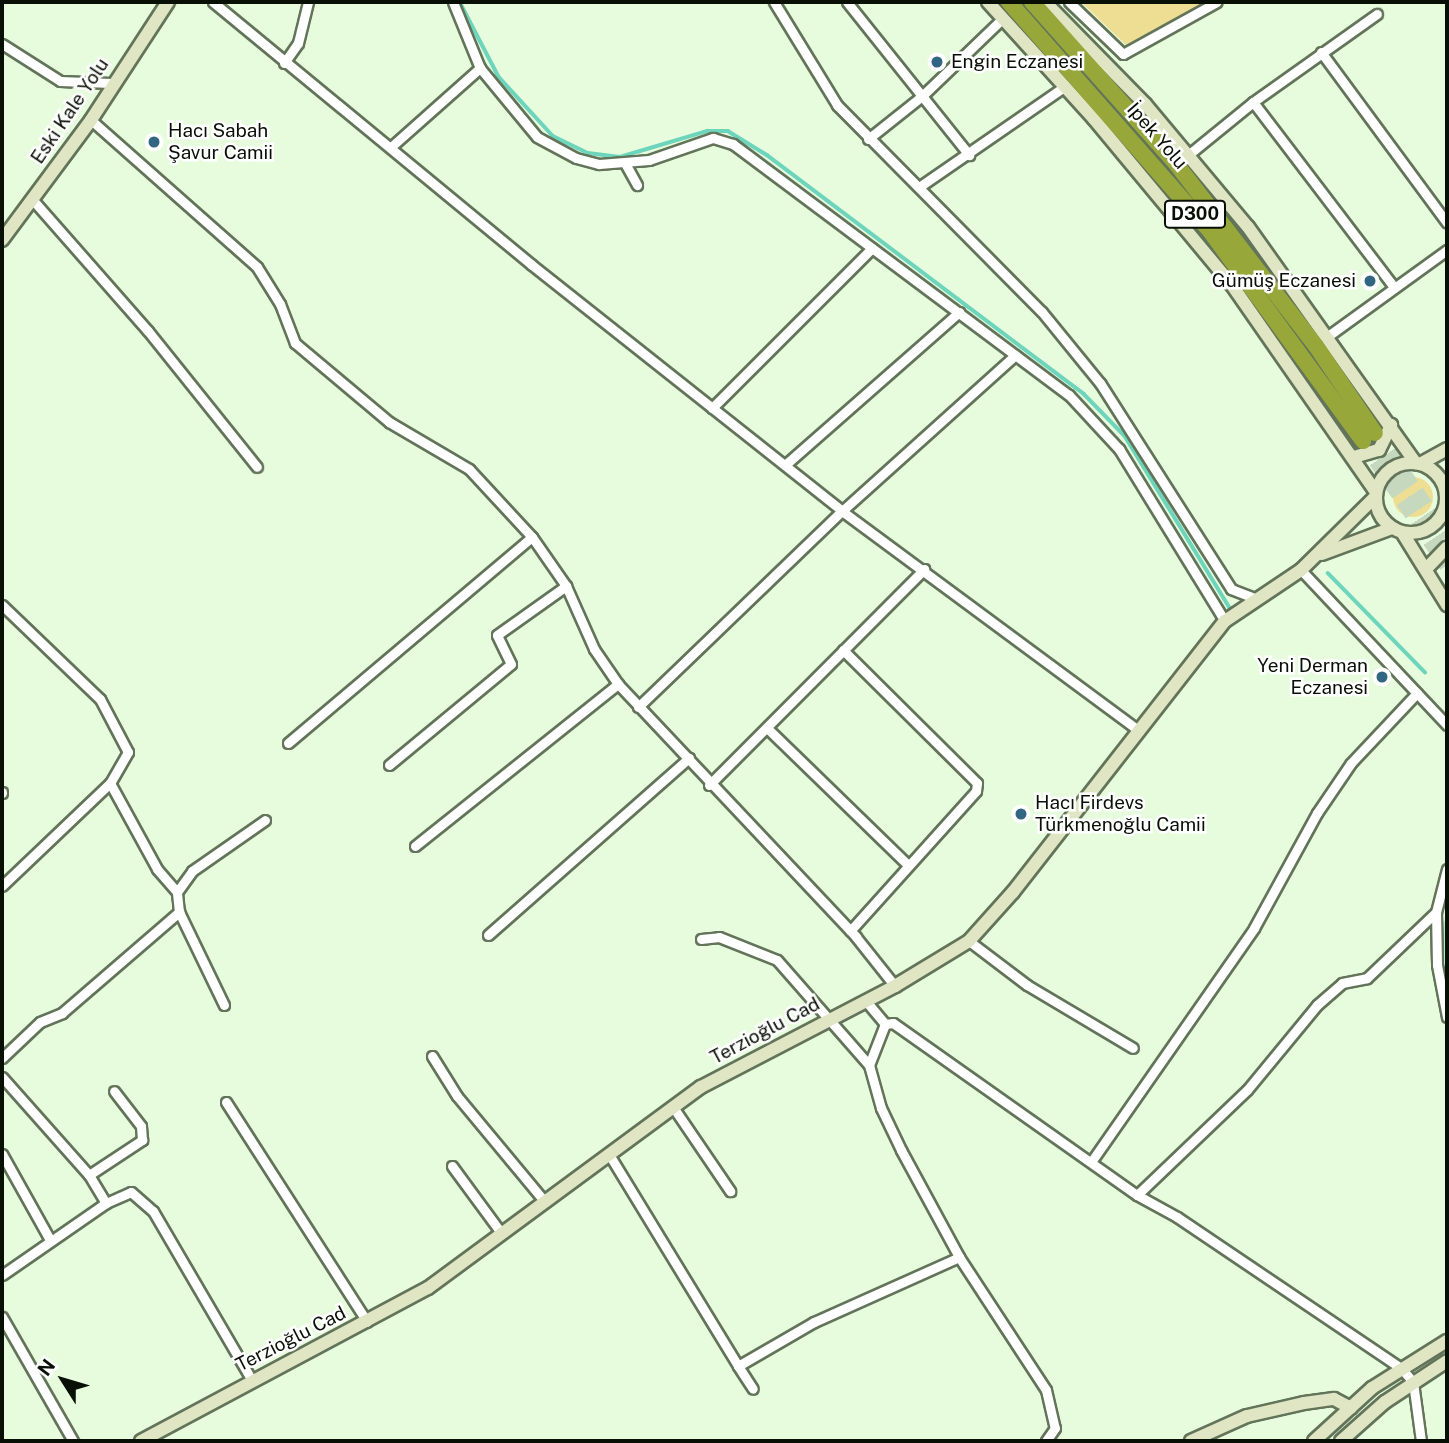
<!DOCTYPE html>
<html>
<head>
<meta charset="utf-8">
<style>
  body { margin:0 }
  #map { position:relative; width:1449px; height:1443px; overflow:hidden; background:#e7fcdd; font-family:"Public Sans",sans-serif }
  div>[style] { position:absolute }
  .green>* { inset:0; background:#eede94 }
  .round { border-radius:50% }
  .stream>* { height:3.5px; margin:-1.75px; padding:0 1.75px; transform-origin:1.75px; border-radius:1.75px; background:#6cd5bb }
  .highway-tunnel>* { height:16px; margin-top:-8px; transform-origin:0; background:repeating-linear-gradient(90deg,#c6d8bd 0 16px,transparent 0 24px) }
  .roads { filter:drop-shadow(2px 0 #627459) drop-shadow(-2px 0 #627459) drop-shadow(0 2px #627459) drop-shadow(0 -2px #627459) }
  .street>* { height:9px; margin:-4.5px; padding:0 4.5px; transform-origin:4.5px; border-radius:4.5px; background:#fff }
  .secondary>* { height:12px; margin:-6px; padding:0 6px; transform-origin:6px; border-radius:6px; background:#e0e5c4 }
  .secondary>.ring { margin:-6px; padding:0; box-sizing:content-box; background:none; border:12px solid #e0e5c4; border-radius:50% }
  .highway>* { height:16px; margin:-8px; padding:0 8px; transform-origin:8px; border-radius:8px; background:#98a73a }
  .dots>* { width:19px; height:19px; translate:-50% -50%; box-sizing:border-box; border:4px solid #fff; border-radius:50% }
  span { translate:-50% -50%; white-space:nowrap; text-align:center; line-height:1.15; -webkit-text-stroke:5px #fff; paint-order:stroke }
  .shield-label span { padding:2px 5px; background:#fff; border:2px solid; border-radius:5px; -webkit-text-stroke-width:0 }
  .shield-label { font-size:18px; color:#080f05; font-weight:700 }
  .poi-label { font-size:19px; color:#080f05 }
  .left { translate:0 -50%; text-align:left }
  .right { translate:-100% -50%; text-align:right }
  .street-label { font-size:19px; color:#080f05 }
  .frame { position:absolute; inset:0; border:4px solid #080f05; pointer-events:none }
  .north { position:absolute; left:28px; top:1345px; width:70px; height:70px; -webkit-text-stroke:5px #fff; paint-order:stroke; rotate:307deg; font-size:19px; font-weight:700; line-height:28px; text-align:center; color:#080f05 }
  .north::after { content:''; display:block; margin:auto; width:24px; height:32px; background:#080f05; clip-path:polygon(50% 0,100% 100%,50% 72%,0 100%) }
</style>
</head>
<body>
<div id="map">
  <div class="green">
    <i style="clip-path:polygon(1081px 2px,1212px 2px,1127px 46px)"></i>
    <i class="round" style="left:1393px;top:477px;width:40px;height:40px"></i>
  </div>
  <div class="stream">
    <i style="left:460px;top:2px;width:85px;rotate:62.5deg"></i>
    <i style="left:499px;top:77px;width:80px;rotate:47.5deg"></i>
    <i style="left:553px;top:136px;width:39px;rotate:26deg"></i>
    <i style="left:588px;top:153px;width:32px;rotate:7deg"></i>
    <i style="left:620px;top:157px;width:91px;rotate:-16.6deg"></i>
    <i style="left:707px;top:131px;width:21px"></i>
    <i style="left:728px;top:131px;width:46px;rotate:31.6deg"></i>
    <i style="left:767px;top:155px;width:397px;rotate:37deg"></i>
    <i style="left:1084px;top:394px;width:59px;rotate:45.7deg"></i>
    <i style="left:1125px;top:436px;width:205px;rotate:58.6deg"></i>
    <i style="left:1328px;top:573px;width:139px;rotate:45.6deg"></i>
    <i style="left:1447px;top:922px;width:64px;rotate:90deg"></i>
  </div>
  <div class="highway-tunnel">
    <i style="left:1375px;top:433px;width:126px;rotate:55.3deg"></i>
    <i style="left:1363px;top:441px;width:150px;rotate:55.9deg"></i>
  </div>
  <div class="roads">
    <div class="street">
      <i style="left:213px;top:2px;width:413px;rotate:39.5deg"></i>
      <i style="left:532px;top:265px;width:396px;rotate:38.4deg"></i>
      <i style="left:842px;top:511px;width:367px;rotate:36.5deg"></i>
      <i style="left:453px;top:2px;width:71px;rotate:67.8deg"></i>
      <i style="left:480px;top:68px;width:89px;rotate:50.4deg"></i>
      <i style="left:537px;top:137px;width:44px;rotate:28.3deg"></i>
      <i style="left:576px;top:158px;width:24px;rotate:15deg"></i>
      <i style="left:599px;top:164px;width:50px;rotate:-4.6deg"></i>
      <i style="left:649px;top:160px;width:68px;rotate:-19deg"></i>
      <i style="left:713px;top:138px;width:21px;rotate:17deg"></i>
      <i style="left:733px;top:144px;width:419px;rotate:36.8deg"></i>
      <i style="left:1069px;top:395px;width:74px;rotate:47.2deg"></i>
      <i style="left:1119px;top:449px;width:202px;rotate:58.4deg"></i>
      <i style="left:774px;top:2px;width:121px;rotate:58.5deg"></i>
      <i style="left:837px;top:105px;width:291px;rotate:45.3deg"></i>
      <i style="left:1042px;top:312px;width:92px;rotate:50.8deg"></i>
      <i style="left:1100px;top:383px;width:244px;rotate:57.5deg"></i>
      <i style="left:1231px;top:589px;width:25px;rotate:21deg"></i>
      <i style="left:847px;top:2px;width:196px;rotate:51.4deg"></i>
      <i style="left:1069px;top:2px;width:75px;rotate:43.9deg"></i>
      <i style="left:1123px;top:54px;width:107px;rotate:-29deg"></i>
      <i style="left:2px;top:44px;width:69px;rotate:32.5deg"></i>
      <i style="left:60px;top:81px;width:51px;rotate:2.2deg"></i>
      <i style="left:1321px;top:52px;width:212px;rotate:53.6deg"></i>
      <i style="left:284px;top:63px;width:24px;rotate:-55deg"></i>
      <i style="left:298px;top:43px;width:42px;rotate:-76.3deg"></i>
      <i style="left:1253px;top:102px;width:231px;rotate:52.7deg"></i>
      <i style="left:91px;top:120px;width:222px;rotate:41.5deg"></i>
      <i style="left:257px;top:267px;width:44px;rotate:58.1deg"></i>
      <i style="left:280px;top:304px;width:42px;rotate:69deg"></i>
      <i style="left:295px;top:343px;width:123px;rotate:40deg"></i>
      <i style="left:389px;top:422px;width:93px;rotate:30.4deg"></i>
      <i style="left:469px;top:469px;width:93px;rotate:47.2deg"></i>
      <i style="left:532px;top:537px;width:60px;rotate:55.2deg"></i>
      <i style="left:566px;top:586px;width:69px;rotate:66deg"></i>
      <i style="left:594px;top:649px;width:42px;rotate:55.6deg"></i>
      <i style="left:618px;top:684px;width:347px;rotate:46.7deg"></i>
      <i style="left:856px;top:937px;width:63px;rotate:51.5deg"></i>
      <i style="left:868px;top:139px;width:69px;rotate:-38.5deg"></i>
      <i style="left:922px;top:96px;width:112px;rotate:-43.9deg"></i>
      <i style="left:392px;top:146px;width:118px;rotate:-41.6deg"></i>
      <i style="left:1188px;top:155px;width:84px;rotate:-39.2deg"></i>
      <i style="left:1253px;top:102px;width:152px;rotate:-35.4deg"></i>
      <i style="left:626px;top:165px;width:23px;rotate:61deg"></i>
      <i style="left:919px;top:187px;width:176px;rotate:-34.6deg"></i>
      <i style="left:32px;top:199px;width:176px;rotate:48.7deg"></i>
      <i style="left:148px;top:331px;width:174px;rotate:51.3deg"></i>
      <i style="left:1328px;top:336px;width:147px;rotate:-35.9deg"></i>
      <i style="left:712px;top:408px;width:226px;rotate:-45deg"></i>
      <i style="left:785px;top:465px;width:232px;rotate:-41.3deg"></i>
      <i style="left:1301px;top:570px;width:213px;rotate:46.7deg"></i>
      <i style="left:2px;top:605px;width:136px;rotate:43.8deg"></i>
      <i style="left:100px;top:699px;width:60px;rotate:62.2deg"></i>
      <i style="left:128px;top:752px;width:36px;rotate:120deg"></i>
      <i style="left:110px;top:783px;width:149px;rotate:136.4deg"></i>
      <i style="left:843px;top:650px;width:189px;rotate:44.8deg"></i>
      <i style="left:977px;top:783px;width:8px;rotate:97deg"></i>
      <i style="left:976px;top:791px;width:188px;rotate:132deg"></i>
      <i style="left:638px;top:707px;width:283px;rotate:-43.9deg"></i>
      <i style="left:842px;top:511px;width:233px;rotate:-42deg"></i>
      <i style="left:767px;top:728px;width:197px;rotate:44.2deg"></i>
      <i style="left:288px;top:743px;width:319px;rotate:-40.2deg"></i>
      <i style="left:389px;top:765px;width:158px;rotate:-39.6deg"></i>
      <i style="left:511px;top:664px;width:32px;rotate:-116deg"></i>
      <i style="left:497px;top:635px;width:85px;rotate:-35.4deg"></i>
      <i style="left:110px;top:783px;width:98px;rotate:61.3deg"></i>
      <i style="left:157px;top:869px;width:30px;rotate:49deg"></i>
      <i style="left:709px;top:785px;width:305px;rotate:-45.1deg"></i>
      <i style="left:2px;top:793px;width:1px;rotate:-90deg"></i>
      <i style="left:415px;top:846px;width:260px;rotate:-38.6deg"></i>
      <i style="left:1447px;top:869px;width:44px;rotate:104.3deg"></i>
      <i style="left:1436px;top:912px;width:53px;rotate:88.9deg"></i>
      <i style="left:1437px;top:965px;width:53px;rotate:79.1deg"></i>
      <i style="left:488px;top:935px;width:268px;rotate:-41.4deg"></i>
      <i style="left:701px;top:939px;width:18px;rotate:-6deg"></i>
      <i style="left:719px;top:937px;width:62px;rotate:21.6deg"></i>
      <i style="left:777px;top:960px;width:140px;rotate:48.8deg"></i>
      <i style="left:869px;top:1065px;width:45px;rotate:74.4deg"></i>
      <i style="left:881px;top:1108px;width:47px;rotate:64.5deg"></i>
      <i style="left:901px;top:1150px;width:122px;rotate:61.5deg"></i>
      <i style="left:959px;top:1257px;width:159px;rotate:56.8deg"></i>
      <i style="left:1046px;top:1390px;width:39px;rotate:77deg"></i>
      <i style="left:1055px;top:1428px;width:16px;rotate:125deg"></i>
      <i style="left:969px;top:941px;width:73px;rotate:37.2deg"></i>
      <i style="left:1027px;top:985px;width:123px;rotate:30.7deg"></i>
      <i style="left:865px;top:1000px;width:31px;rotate:50deg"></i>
      <i style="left:885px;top:1024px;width:44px;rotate:111.3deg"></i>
      <i style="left:224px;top:1005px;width:103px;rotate:-115.8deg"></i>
      <i style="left:179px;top:912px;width:20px;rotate:-96deg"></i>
      <i style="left:177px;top:892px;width:26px;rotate:-54deg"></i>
      <i style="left:192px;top:871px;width:89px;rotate:-34.9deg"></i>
      <i style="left:885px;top:1024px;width:8px;rotate:-7deg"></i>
      <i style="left:893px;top:1023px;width:299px;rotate:35.2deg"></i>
      <i style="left:1137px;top:1195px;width:46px;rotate:28.8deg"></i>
      <i style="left:1177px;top:1217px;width:270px;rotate:34deg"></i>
      <i style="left:1401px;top:1368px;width:18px;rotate:49deg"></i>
      <i style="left:1413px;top:1382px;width:60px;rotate:82.3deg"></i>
      <i style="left:432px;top:1056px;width:47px;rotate:58deg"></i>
      <i style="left:457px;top:1096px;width:138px;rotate:50.3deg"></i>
      <i style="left:2px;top:1058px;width:52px;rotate:-43.5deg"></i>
      <i style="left:40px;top:1022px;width:24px;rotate:-22deg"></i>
      <i style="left:62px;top:1013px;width:155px;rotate:-40.8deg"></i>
      <i style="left:2px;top:1077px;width:131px;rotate:48.4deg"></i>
      <i style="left:89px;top:1175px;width:33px;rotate:59deg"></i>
      <i style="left:226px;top:1102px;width:261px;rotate:57.3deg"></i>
      <i style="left:673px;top:1107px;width:102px;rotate:55.8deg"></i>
      <i style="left:2px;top:1154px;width:98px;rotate:60.8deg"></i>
      <i style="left:610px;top:1156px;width:246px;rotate:58.6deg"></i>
      <i style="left:738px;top:1366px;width:88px;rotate:-30.1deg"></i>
      <i style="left:814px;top:1322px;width:159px;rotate:-24.1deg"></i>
      <i style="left:1091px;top:1162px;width:285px;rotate:-55.1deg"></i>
      <i style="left:1254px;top:928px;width:131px;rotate:-61.3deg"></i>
      <i style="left:1317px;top:813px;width:60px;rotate:-55.8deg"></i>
      <i style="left:1351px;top:763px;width:96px;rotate:-46.7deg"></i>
      <i style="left:452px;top:1166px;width:84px;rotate:53.7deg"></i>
      <i style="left:89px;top:1175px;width:64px;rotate:-33.4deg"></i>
      <i style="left:142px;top:1140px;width:14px;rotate:-94deg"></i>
      <i style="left:141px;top:1126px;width:44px;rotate:-127.6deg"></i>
      <i style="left:1137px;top:1195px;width:152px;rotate:-43.7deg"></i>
      <i style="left:1247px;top:1090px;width:110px;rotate:-50.5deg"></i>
      <i style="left:1317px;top:1005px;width:33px;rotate:-41deg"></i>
      <i style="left:1342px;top:983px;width:25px;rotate:-11deg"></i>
      <i style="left:1367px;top:978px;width:95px;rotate:-43.7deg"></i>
      <i style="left:2px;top:1275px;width:126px;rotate:-34.7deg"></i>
      <i style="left:106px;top:1203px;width:27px;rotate:-24deg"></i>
      <i style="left:131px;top:1192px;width:29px;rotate:41deg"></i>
      <i style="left:153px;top:1211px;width:194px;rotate:59.7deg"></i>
      <i style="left:2px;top:1317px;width:143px;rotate:60.2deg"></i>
      <i style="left:738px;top:1366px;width:27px;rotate:57deg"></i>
    </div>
    <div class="secondary">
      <i style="left:988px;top:2px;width:158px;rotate:47.8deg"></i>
      <i style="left:1094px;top:119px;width:216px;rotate:50.3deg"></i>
      <i style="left:1232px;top:285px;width:252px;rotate:55.2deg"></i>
      <i style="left:1045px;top:2px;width:143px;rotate:45.6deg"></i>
      <i style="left:1145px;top:104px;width:160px;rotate:50.1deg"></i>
      <i style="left:1248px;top:227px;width:290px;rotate:54.6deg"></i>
      <i style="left:2px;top:240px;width:149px;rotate:-53.4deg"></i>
      <i style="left:91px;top:120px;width:141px;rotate:-56.9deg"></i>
      <i style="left:1354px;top:457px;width:26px;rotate:-16deg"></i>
      <i style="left:1379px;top:450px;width:28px;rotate:-64deg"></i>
      <i class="ring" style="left:1376px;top:463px;width:58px;height:58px"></i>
      <i style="left:1420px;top:464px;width:31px;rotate:-29deg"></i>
      <i style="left:1402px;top:532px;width:86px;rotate:58.3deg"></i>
      <i style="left:1322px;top:554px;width:75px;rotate:-20.4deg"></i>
      <i style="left:1426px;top:569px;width:30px;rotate:-46deg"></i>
      <i style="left:141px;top:1441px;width:325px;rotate:-28.1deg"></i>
      <i style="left:428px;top:1288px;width:339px;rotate:-36.4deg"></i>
      <i style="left:701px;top:1087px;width:219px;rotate:-27.5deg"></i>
      <i style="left:895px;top:986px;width:87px;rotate:-31.3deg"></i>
      <i style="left:969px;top:941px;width:66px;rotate:-48.1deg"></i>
      <i style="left:1013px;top:892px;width:344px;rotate:-52deg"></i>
      <i style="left:1225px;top:621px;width:92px;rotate:-33.9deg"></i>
      <i style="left:1301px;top:570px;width:104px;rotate:-44.6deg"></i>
      <i style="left:1191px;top:1441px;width:61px;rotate:-24.1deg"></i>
      <i style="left:1247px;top:1416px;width:58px;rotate:-12.8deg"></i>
      <i style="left:1304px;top:1403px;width:30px;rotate:-8deg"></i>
      <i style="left:1334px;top:1399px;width:19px;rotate:28deg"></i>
      <i style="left:1314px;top:1441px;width:79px;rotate:-42.4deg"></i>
      <i style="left:1372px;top:1388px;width:89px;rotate:-32.1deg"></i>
      <i style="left:1341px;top:1441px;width:59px;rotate:-41.6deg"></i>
      <i style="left:1385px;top:1402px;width:74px;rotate:-33.5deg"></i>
    </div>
    <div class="highway">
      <i style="left:1009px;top:2px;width:305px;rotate:48.7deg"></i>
      <i style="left:1210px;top:231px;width:260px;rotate:53.9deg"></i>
      <i style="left:1032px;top:2px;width:218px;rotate:48.3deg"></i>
      <i style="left:1177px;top:165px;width:228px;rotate:52.5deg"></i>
      <i style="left:1316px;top:346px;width:105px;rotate:55.9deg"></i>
    </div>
  </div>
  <div class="dots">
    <i style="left:937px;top:62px;background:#316682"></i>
    <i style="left:154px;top:142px;background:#316682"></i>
    <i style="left:1370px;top:281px;background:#316682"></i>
    <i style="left:1382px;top:677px;background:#316682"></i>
    <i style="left:1021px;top:814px;background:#316682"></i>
  </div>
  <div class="shield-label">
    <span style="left:1195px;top:214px">D300</span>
  </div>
  <div class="poi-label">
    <span class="left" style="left:951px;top:62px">Engin Eczanesi</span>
    <span class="left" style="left:168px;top:142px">Hacı Sabah<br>Şavur Camii</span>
    <span class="right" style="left:1356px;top:281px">Gümüş Eczanesi</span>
    <span class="right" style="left:1368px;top:677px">Yeni Derman<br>Eczanesi</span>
    <span class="left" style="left:1035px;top:814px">Hacı Firdevs<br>Türkmenoğlu Camii</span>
  </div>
  <div class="street-label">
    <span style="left:70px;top:111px;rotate:-56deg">Eski Kale Yolu</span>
    <span style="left:1157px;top:136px;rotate:49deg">İpek Yolu</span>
    <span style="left:765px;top:1031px;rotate:-28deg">Terzioğlu Cad</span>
    <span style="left:291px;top:1339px;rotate:-27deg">Terzioğlu Cad</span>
  </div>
  <div class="frame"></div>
  <div class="north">N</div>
</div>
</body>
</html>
